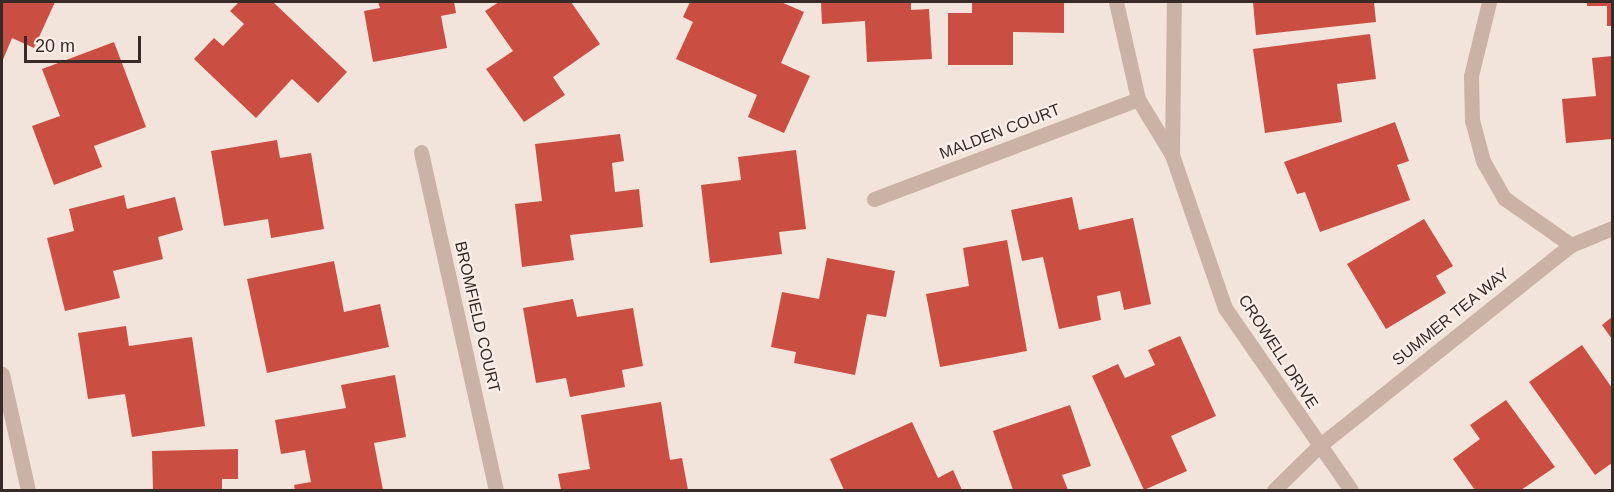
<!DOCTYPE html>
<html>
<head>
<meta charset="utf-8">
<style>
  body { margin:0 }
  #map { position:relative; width:1614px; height:492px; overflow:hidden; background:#f3e4db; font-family:Arial,sans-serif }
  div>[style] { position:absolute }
  .building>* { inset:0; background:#ca4e41 }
  .street>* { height:15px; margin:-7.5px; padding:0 7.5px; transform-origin:7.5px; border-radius:7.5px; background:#cbb2a6 }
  span { translate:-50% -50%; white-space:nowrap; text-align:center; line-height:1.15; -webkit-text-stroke:4.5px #faefe8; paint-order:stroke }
  .street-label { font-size:16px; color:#372a27 }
  .frame { position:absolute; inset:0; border:3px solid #372a27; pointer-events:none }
  .scale { position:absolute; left:24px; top:36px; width:117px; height:27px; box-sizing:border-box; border:3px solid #372a27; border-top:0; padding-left:8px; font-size:18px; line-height:21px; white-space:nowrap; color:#372a27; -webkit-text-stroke:4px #faefe8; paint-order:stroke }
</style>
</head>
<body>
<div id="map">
  <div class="building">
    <i style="clip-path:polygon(2px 2px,55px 2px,34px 48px,12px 38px,2px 62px)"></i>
    <i style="clip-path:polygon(239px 2px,273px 2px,347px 72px,318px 103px,292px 79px,256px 118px,194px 59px,214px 38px,223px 46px,244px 24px,230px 11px)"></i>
    <i style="clip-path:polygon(378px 2px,454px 2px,456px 13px,441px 16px,447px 48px,373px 62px,364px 11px,380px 8px)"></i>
    <i style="clip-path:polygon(499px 2px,571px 2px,600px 44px,553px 77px,565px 95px,524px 122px,486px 69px,513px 51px,485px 11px)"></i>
    <i style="clip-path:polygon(690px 2px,781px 2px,804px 12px,781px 63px,810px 76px,784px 133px,748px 117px,757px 95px,676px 59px,693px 22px,683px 17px)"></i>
    <i style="clip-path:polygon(821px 2px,911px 2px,911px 10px,929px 9px,932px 59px,867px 62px,865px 21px,822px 24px)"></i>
    <i style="clip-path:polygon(972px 2px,1064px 2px,1064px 33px,1013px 32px,1013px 65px,948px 65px,948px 13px,972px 13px)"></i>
    <i style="clip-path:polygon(1253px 2px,1374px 2px,1376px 22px,1256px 35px)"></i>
    <i style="clip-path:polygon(1587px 2px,1612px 2px,1612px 26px,1607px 26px,1607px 6px,1587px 6px)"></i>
    <i style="clip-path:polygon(1370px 34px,1376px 79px,1337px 84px,1342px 122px,1265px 133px,1253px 49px)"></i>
    <i style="clip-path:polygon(114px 42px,146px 127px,94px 146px,102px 167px,54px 185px,32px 126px,60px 116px,42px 69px)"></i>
    <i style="clip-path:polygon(1612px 56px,1612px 139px,1566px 143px,1562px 99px,1596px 96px,1592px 58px)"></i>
    <i style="clip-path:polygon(1395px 122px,1409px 161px,1397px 165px,1410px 200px,1320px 232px,1305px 192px,1297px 194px,1284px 162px)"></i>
    <i style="clip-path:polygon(620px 134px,624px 161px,612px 163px,615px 192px,639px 189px,643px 227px,570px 235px,574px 260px,522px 267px,515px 204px,542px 201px,535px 144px)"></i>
    <i style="clip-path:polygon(277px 140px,280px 158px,311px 153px,324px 229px,271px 238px,268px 219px,224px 226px,211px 151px)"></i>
    <i style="clip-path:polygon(796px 150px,806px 229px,779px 232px,782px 254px,710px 263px,701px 185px,741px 180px,738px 157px)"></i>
    <i style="clip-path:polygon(124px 195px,127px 209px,175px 197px,183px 230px,158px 237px,163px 259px,113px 271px,120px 298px,65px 311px,47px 238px,74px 231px,69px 209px)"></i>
    <i style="clip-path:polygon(1072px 197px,1079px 230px,1133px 218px,1151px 304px,1124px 310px,1120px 291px,1097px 296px,1101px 320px,1059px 329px,1043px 257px,1022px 261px,1011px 210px)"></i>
    <i style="clip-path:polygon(1424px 219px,1453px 266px,1436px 276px,1446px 293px,1386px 329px,1347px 264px)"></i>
    <i style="clip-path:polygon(1007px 240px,1027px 351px,940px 367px,926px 294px,969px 286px,963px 248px)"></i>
    <i style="clip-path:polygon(827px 258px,895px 271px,886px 317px,867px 314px,855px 375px,794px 363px,796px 352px,771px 347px,782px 292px,819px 299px)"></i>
    <i style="clip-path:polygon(334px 261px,344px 312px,380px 304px,389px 347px,267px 373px,247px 279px)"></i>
    <i style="clip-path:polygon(573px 299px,577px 317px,633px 308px,643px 366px,622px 370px,625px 387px,570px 397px,566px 378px,536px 383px,523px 308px)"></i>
    <i style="clip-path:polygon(1612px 317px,1612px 339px,1602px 325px)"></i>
    <i style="clip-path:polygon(126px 326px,129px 346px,192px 337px,205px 426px,132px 437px,125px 394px,88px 399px,78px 333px)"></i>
    <i style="clip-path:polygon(1180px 336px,1216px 416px,1171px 436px,1187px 471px,1144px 490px,1092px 376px,1118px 364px,1125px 378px,1155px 365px,1148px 350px)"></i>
    <i style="clip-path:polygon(1582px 345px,1612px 388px,1612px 463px,1595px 475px,1529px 382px)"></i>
    <i style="clip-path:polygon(395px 375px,406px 437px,374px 443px,383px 490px,295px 490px,294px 485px,311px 482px,305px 450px,281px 454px,275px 420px,346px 408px,341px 385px)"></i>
    <i style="clip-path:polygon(1506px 400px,1555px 467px,1521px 490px,1475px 490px,1453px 459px,1480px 439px,1470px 425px)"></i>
    <i style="clip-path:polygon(661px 402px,670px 460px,682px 458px,688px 490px,561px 490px,558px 474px,590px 469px,581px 415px)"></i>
    <i style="clip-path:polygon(1070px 405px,1091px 466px,1062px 475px,1068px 490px,1013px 490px,993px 431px)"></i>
    <i style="clip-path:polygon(912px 422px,938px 478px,953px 470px,962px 490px,844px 490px,830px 459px)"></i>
    <i style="clip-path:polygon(238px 449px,238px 479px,222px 479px,222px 490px,153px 490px,152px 451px)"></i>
  </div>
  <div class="street">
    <i style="left:1116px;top:2px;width:99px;rotate:77.2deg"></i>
    <i style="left:1138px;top:99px;width:66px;rotate:58.7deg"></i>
    <i style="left:1172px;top:155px;width:162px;rotate:70.9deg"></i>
    <i style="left:1225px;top:308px;width:221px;rotate:55.3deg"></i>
    <i style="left:1489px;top:2px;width:76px;rotate:103.7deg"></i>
    <i style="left:1471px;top:76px;width:44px;rotate:88.7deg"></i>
    <i style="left:1472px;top:120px;width:42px;rotate:75deg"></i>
    <i style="left:1483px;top:161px;width:43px;rotate:60.4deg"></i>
    <i style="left:1504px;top:198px;width:82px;rotate:35deg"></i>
    <i style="left:421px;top:152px;width:346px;rotate:77.5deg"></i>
    <i style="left:1172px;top:155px;width:153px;rotate:-89.3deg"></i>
    <i style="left:874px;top:199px;width:282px;rotate:-20.7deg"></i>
    <i style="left:2px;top:374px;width:119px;rotate:77.4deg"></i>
    <i style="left:1274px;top:490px;width:63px;rotate:-44.4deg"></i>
    <i style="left:1319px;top:446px;width:322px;rotate:-38.6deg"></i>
    <i style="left:1571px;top:245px;width:44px;rotate:-22.5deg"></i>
  </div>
  <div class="street-label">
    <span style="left:1000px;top:132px;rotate:-21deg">MALDEN COURT</span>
    <span style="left:477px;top:317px;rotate:77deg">BROMFIELD COURT</span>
    <span style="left:1451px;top:317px;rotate:-39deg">SUMMER TEA WAY</span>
    <span style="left:1278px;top:352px;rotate:57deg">CROWELL DRIVE</span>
  </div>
  <div class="frame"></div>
  <div class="scale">20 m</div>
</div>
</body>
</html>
